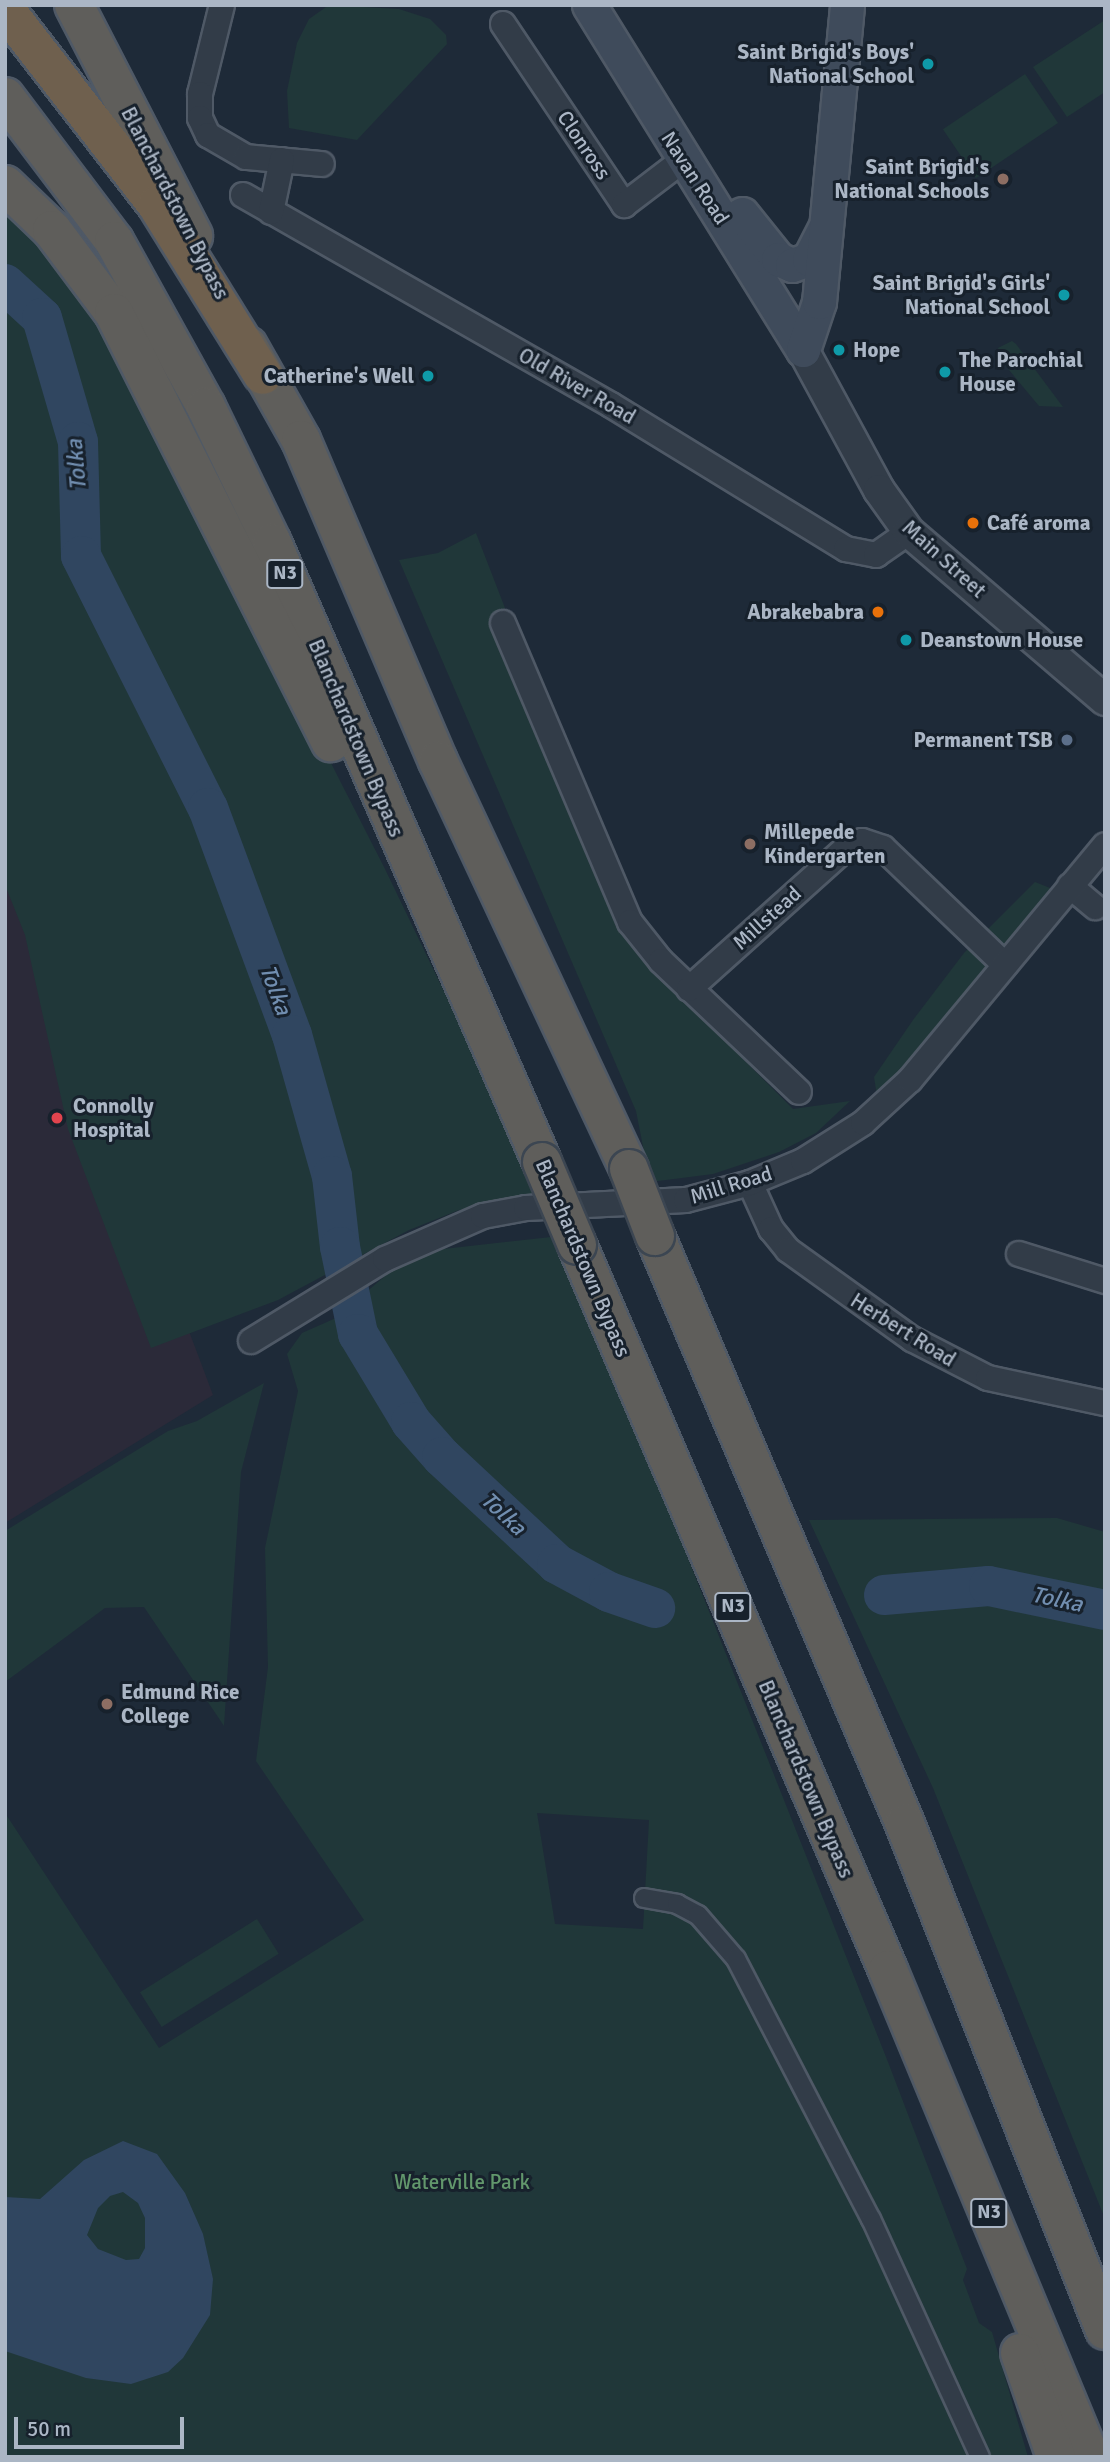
<!DOCTYPE html>
<html>
<head>
<meta charset="utf-8">
<style>
  body { margin:0 }
  #map { position:relative; width:1110px; height:2462px; overflow:hidden; background:#1e2a38; font-family:Signika,sans-serif }
  div>[style] { position:absolute }
  .medical>* { inset:0; background:#2b2a39 }
  .green>* { inset:0; background:#203739; transform-origin:0 0 }
  .water>* { inset:0; background:#304660 }
  .river>* { height:40px; margin:-20px; padding:0 20px; transform-origin:20px; border-radius:20px; background:#304660 }
  .roads { filter:drop-shadow(2px 0 #4f5966) drop-shadow(-2px 0 #4f5966) drop-shadow(0 2px #4f5966) drop-shadow(0 -2px #4f5966) }
  .pedestrian>* { height:18px; margin:-9px; padding:0 9px; transform-origin:9px; border-radius:9px; background:#323c48 }
  .minor>* { height:24px; margin:-12px; padding:0 12px; transform-origin:12px; border-radius:12px; background:#323c48 }
  .tertiary>* { height:30px; margin:-15px; padding:0 15px; transform-origin:15px; border-radius:15px; background:#323c48 }
  .secondary>* { height:33px; margin:-16.5px; padding:0 16.5px; transform-origin:16.5px; border-radius:16.5px; background:#3f4b5b }
  .trunk>* { height:38px; margin:-19px; padding:0 19px; transform-origin:19px; border-radius:19px; background:#5f5e5b }
  .motorway>* { height:38px; margin:-19px; padding:0 19px; transform-origin:19px; border-radius:19px; background:#6f604e }
  .bridges { filter:drop-shadow(2px 0 #3c4652) drop-shadow(-2px 0 #3c4652) drop-shadow(0 2px #3c4652) drop-shadow(0 -2px #3c4652) }
  .trunk-bridge>* { height:38px; margin:-19px; padding:0 19px; transform-origin:19px; border-radius:19px; background:#5f5e5b }
  .dots>* { width:19px; height:19px; translate:-50% -50%; box-sizing:border-box; border:4px solid #17212c; border-radius:50% }
  span { translate:-50% -50%; white-space:nowrap; text-align:center; line-height:1.15; -webkit-text-stroke:6px #17212c; paint-order:stroke }
  .shield-label span { padding:2px 5px; background:#17212c; border:2px solid; border-radius:5px; -webkit-text-stroke-width:0 }
  .shield-label { font-size:19px; color:#abb6c5; font-weight:700 }
  .poi-label { font-size:21px; color:#abb6c5; font-weight:700 }
  .right { translate:-100% -50%; text-align:right }
  .left { translate:0 -50%; text-align:left }
  .street-label { font-size:21px; color:#abb6c5 }
  .park-label { font-size:21px; color:#62976c }
  .water-label { font-size:23px; color:#718eb0; font-style:italic }
  .frame { position:absolute; inset:0; border:7px solid #abb6c5; pointer-events:none }
  .scale { position:absolute; left:14px; top:2417px; width:170px; height:32px; box-sizing:border-box; border:4px solid #abb6c5; border-top:0; padding-left:9px; font-size:21px; line-height:24px; white-space:nowrap; color:#abb6c5; -webkit-text-stroke:5px #17212c; paint-order:stroke }
</style>
</head>
<body>
<div id="map">
  <div class="medical">
    <i style="clip-path:polygon(5px 841px,213px 1395px,5px 1523px)"></i>
  </div>
  <div class="green">
    <i style="clip-path:polygon(329px 5px,399px 9px,430px 19px,446px 35px,447px 44px,357px 140px,289px 128px,287px 91px,297px 43px,309px 19px)"></i>
    <i style="clip-path:polygon(1105px 20px,1105px 92px,1067px 117px,1033px 67px)"></i>
    <i style="left:1025px;top:74px;width:59px;height:99px;rotate:56deg"></i>
    <i style="clip-path:polygon(5px 203px,75px 284px,175px 457px,385px 869px,544px 1199px,459px 1210px,409px 1230px,278px 1300px,151px 1348px,68px 1129px,25px 935px,5px 885px)"></i>
    <i style="clip-path:polygon(1012px 341px,1016px 344px,1063px 407px,1039px 406px,999px 358px,998px 348px)"></i>
    <i style="clip-path:polygon(476px 533px,505px 608px,490px 616px,561px 787px,655px 971px,793px 1109px,850px 1101px,816px 1133px,779px 1152px,713px 1174px,650px 1182px,636px 1111px,399px 560px,438px 553px)"></i>
    <i style="clip-path:polygon(1035px 882px,1055px 890px,877px 1096px,874px 1077px,913px 1020px,964px 953px)"></i>
    <i style="clip-path:polygon(evenodd,560px 1236px,888px 2062px,967px 2269px,963px 2280px,979px 2323px,992px 2332px,1028px 2457px,5px 2457px,5px 1813px,159px 2048px,364px 1920px,256px 1761px,268px 1667px,265px 1548px,298px 1391px,287px 1354px,302px 1333px,336px 1318px,399px 1264px,443px 1249px,560px 1236px,537px 1813px,649px 1820px,643px 1929px,555px 1924px,537px 1813px)"></i>
    <i style="clip-path:polygon(264px 1383px,241px 1472px,224px 1726px,144px 1607px,105px 1608px,5px 1682px,5px 1531px,168px 1431px,197px 1421px)"></i>
    <i style="clip-path:polygon(1057px 1518px,1105px 1532px,1105px 2219px,933px 1788px,809px 1520px)"></i>
    <i style="left:257px;top:1919px;width:41px;height:138px;rotate:58deg"></i>
  </div>
  <div class="water">
    <i style="clip-path:polygon(evenodd,123px 2141px,157px 2154px,185px 2193px,203px 2234px,213px 2279px,210px 2315px,183px 2358px,168px 2372px,131px 2384px,86px 2378px,5px 2351px,5px 2197px,40px 2199px,84px 2160px,123px 2141px,123px 2192px,138px 2203px,145px 2218px,145px 2248px,139px 2259px,126px 2260px,98px 2249px,87px 2235px,98px 2208px,110px 2196px,123px 2192px)"></i>
  </div>
  <div class="river">
    <i style="left:5px;top:284px;width:50px;rotate:42.6deg"></i>
    <i style="left:42px;top:318px;width:129px;rotate:73.8deg"></i>
    <i style="left:78px;top:442px;width:114px;rotate:88.5deg"></i>
    <i style="left:81px;top:556px;width:282px;rotate:63.3deg"></i>
    <i style="left:208px;top:808px;width:242px;rotate:69.7deg"></i>
    <i style="left:292px;top:1035px;width:147px;rotate:74.2deg"></i>
    <i style="left:332px;top:1176px;width:71px;rotate:83.6deg"></i>
    <i style="left:340px;top:1247px;width:89px;rotate:78.3deg"></i>
    <i style="left:358px;top:1334px;width:103px;rotate:58.9deg"></i>
    <i style="left:411px;top:1422px;width:47px;rotate:48.5deg"></i>
    <i style="left:442px;top:1457px;width:157px;rotate:42.9deg"></i>
    <i style="left:557px;top:1564px;width:59px;rotate:28.3deg"></i>
    <i style="left:609px;top:1592px;width:49px;rotate:19.2deg"></i>
    <i style="left:884px;top:1595px;width:105px;rotate:-4.9deg"></i>
    <i style="left:989px;top:1586px;width:118px;rotate:11.7deg"></i>
  </div>
  <div class="roads">
    <div class="pedestrian">
      <i style="left:644px;top:1898px;width:34px;rotate:10deg"></i>
      <i style="left:677px;top:1904px;width:24px;rotate:28deg"></i>
      <i style="left:698px;top:1915px;width:58px;rotate:49.2deg"></i>
      <i style="left:736px;top:1959px;width:293px;rotate:62.6deg"></i>
      <i style="left:871px;top:2219px;width:262px;rotate:65.4deg"></i>
    </div>
    <div class="minor">
      <i style="left:222px;top:5px;width:92px;rotate:103.9deg"></i>
      <i style="left:200px;top:94px;width:24px;rotate:90deg"></i>
      <i style="left:200px;top:118px;width:19px;rotate:65deg"></i>
      <i style="left:208px;top:135px;width:44px;rotate:30.1deg"></i>
      <i style="left:246px;top:157px;width:76px;rotate:5.3deg"></i>
      <i style="left:503px;top:24px;width:218px;rotate:56.2deg"></i>
      <i style="left:624px;top:205px;width:74px;rotate:-37.3deg"></i>
      <i style="left:243px;top:195px;width:424px;rotate:29.7deg"></i>
      <i style="left:611px;top:405px;width:276px;rotate:31.5deg"></i>
      <i style="left:846px;top:549px;width:31px;rotate:11deg"></i>
      <i style="left:876px;top:555px;width:40px;rotate:-34.9deg"></i>
      <i style="left:271px;top:212px;width:53px;rotate:-78.1deg"></i>
      <i style="left:503px;top:623px;width:325px;rotate:67deg"></i>
      <i style="left:630px;top:922px;width:50px;rotate:51.5deg"></i>
      <i style="left:661px;top:961px;width:190px;rotate:43.5deg"></i>
      <i style="left:1070px;top:886px;width:33px;rotate:40deg"></i>
      <i style="left:689px;top:989px;width:212px;rotate:-41.9deg"></i>
      <i style="left:847px;top:847px;width:16px;rotate:-22deg"></i>
      <i style="left:862px;top:841px;width:22px;rotate:18deg"></i>
      <i style="left:883px;top:848px;width:169px;rotate:43.8deg"></i>
      <i style="left:750px;top:1183px;width:51px;rotate:65.5deg"></i>
      <i style="left:771px;top:1229px;width:27px;rotate:51deg"></i>
      <i style="left:788px;top:1250px;width:153px;rotate:35.7deg"></i>
      <i style="left:912px;top:1339px;width:85px;rotate:27.2deg"></i>
      <i style="left:988px;top:1378px;width:120px;rotate:12.1deg"></i>
      <i style="left:1019px;top:1254px;width:90px;rotate:17.4deg"></i>
      <i style="left:251px;top:1341px;width:157px;rotate:-31.5deg"></i>
      <i style="left:385px;top:1259px;width:107px;rotate:-23.7deg"></i>
      <i style="left:483px;top:1216px;width:44px;rotate:-10.5deg"></i>
      <i style="left:526px;top:1208px;width:160px;rotate:-2.9deg"></i>
      <i style="left:686px;top:1200px;width:66px;rotate:-14.9deg"></i>
      <i style="left:750px;top:1183px;width:57px;rotate:-22.5deg"></i>
      <i style="left:803px;top:1161px;width:71px;rotate:-32.3deg"></i>
      <i style="left:863px;top:1123px;width:64px;rotate:-42.5deg"></i>
      <i style="left:910px;top:1080px;width:305px;rotate:-50.3deg"></i>
    </div>
    <div class="tertiary">
      <i style="left:803px;top:350px;width:159px;rotate:61.5deg"></i>
      <i style="left:879px;top:490px;width:52px;rotate:54.5deg"></i>
      <i style="left:909px;top:532px;width:258px;rotate:40.6deg"></i>
    </div>
    <div class="secondary">
      <i style="left:589px;top:5px;width:406px;rotate:58.2deg"></i>
      <i style="left:742px;top:214px;width:58px;rotate:51.3deg"></i>
      <i style="left:778px;top:259px;width:15px;rotate:23deg"></i>
      <i style="left:792px;top:265px;width:18px;rotate:-19deg"></i>
      <i style="left:809px;top:259px;width:34px;rotate:-63deg"></i>
      <i style="left:803px;top:350px;width:51px;rotate:-71.6deg"></i>
      <i style="left:819px;top:302px;width:298px;rotate:-84.6deg"></i>
    </div>
    <div class="trunk">
      <i style="left:74px;top:5px;width:260px;rotate:62.7deg"></i>
      <i style="left:5px;top:97px;width:181px;rotate:52.9deg"></i>
      <i style="left:114px;top:241px;width:190px;rotate:61deg"></i>
      <i style="left:206px;top:407px;width:151px;rotate:64.1deg"></i>
      <i style="left:272px;top:543px;width:675px;rotate:66.43deg"></i>
      <i style="left:5px;top:185px;width:65px;rotate:43.8deg"></i>
      <i style="left:52px;top:230px;width:104px;rotate:53.2deg"></i>
      <i style="left:114px;top:313px;width:481px;rotate:63.2deg"></i>
      <i style="left:248px;top:346px;width:108px;rotate:60.6deg"></i>
      <i style="left:301px;top:440px;width:349px;rotate:66.9deg"></i>
      <i style="left:438px;top:761px;width:450px;rotate:64.9deg"></i>
      <i style="left:655px;top:1236px;width:639px;rotate:66.97deg"></i>
      <i style="left:905px;top:1824px;width:544px;rotate:68.43deg"></i>
      <i style="left:577px;top:1245px;width:789px;rotate:66.78deg"></i>
      <i style="left:888px;top:1970px;width:527px;rotate:67.47deg"></i>
      <i style="left:1020px;top:2353px;width:110px;rotate:70.9deg"></i>
    </div>
    <div class="motorway">
      <i style="left:5px;top:9px;width:248px;rotate:52.2deg"></i>
      <i style="left:157px;top:205px;width:200px;rotate:58.1deg"></i>
    </div>
  </div>
  <div class="bridges">
    <div class="trunk-bridge">
      <i style="left:542px;top:1162px;width:90px;rotate:67.1deg"></i>
      <i style="left:629px;top:1169px;width:72px;rotate:68.8deg"></i>
    </div>
  </div>
  <div class="dots">
    <i style="left:928px;top:64px;background:#0f9aa8"></i>
    <i style="left:1003px;top:179px;background:#8d6e63"></i>
    <i style="left:1064px;top:295px;background:#0f9aa8"></i>
    <i style="left:839px;top:350px;background:#0f9aa8"></i>
    <i style="left:945px;top:372px;background:#0f9aa8"></i>
    <i style="left:428px;top:376px;background:#0f9aa8"></i>
    <i style="left:973px;top:523px;background:#e8710a"></i>
    <i style="left:878px;top:612px;background:#e8710a"></i>
    <i style="left:906px;top:640px;background:#0f9aa8"></i>
    <i style="left:1067px;top:740px;background:#5c6f8a"></i>
    <i style="left:750px;top:844px;background:#8d6e63"></i>
    <i style="left:57px;top:1118px;background:#e0444e"></i>
    <i style="left:107px;top:1704px;background:#8d6e63"></i>
  </div>
  <div class="shield-label">
    <span style="left:285px;top:574px">N3</span>
    <span style="left:733px;top:1607px">N3</span>
    <span style="left:989px;top:2213px">N3</span>
  </div>
  <div class="poi-label">
    <span class="right" style="left:914px;top:64px">Saint Brigid's Boys'<br>National School</span>
    <span class="right" style="left:989px;top:179px">Saint Brigid's<br>National Schools</span>
    <span class="right" style="left:1050px;top:295px">Saint Brigid's Girls'<br>National School</span>
    <span class="left" style="left:853px;top:350px">Hope</span>
    <span class="left" style="left:959px;top:372px">The Parochial<br>House</span>
    <span class="right" style="left:414px;top:376px">Catherine's Well</span>
    <span class="left" style="left:987px;top:523px">Café aroma</span>
    <span class="right" style="left:864px;top:612px">Abrakebabra</span>
    <span class="left" style="left:920px;top:640px">Deanstown House</span>
    <span class="right" style="left:1053px;top:740px">Permanent TSB</span>
    <span class="left" style="left:764px;top:844px">Millepede<br>Kindergarten</span>
    <span class="left" style="left:73px;top:1118px">Connolly<br>Hospital</span>
    <span class="left" style="left:121px;top:1704px">Edmund Rice<br>College</span>
  </div>
  <div class="street-label">
    <span style="left:584px;top:145px;rotate:56deg">Clonross</span>
    <span style="left:695px;top:178px;rotate:57deg">Navan Road</span>
    <span style="left:175px;top:203px;rotate:63deg">Blanchardstown Bypass</span>
    <span style="left:577px;top:386px;rotate:30deg">Old River Road</span>
    <span style="left:944px;top:559px;rotate:42deg">Main Street</span>
    <span style="left:356px;top:738px;rotate:67deg">Blanchardstown Bypass</span>
    <span style="left:767px;top:918px;rotate:-42deg">Millstead</span>
    <span style="left:731px;top:1185px;rotate:-17deg">Mill Road</span>
    <span style="left:583px;top:1258px;rotate:67deg">Blanchardstown Bypass</span>
    <span style="left:903px;top:1330px;rotate:32deg">Herbert Road</span>
    <span style="left:806px;top:1779px;rotate:67deg">Blanchardstown Bypass</span>
  </div>
  <div class="park-label">
    <span style="left:462px;top:2182px">Waterville Park</span>
  </div>
  <div class="water-label">
    <span style="left:77px;top:465px;rotate:-95deg">Tolka</span>
    <span style="left:275px;top:990px;rotate:70deg">Tolka</span>
    <span style="left:503px;top:1514px;rotate:43deg">Tolka</span>
    <span style="left:1057px;top:1600px;rotate:12deg">Tolka</span>
  </div>
  <div class="frame"></div>
  <div class="scale">50 m</div>
</div>
</body>
</html>
